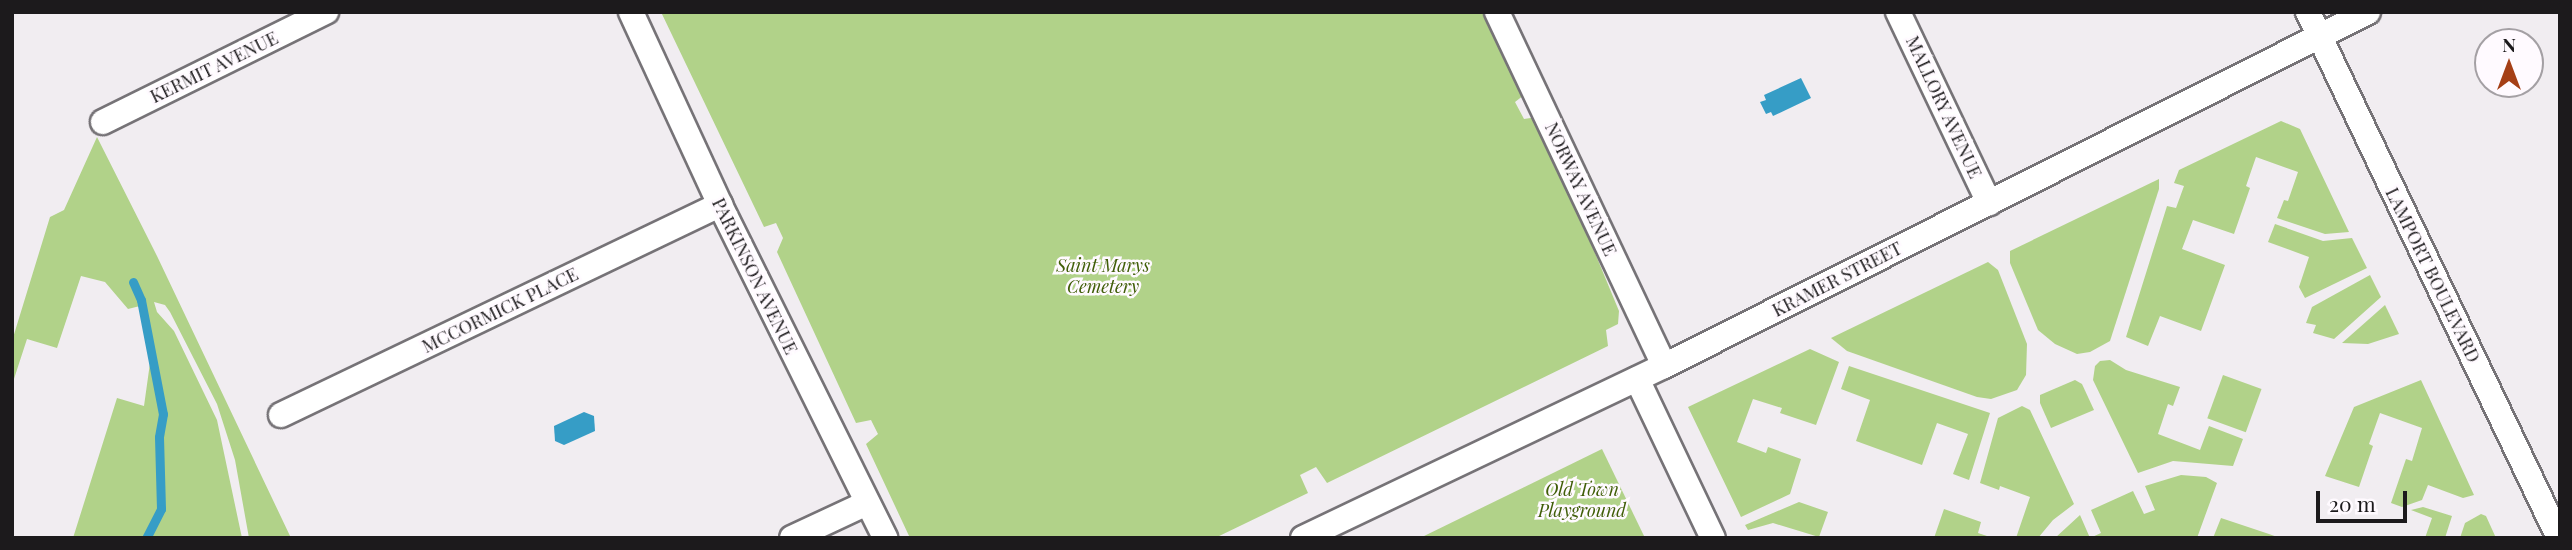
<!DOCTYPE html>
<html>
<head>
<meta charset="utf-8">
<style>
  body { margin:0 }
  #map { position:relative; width:2572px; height:550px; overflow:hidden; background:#f1edf1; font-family:"Playfair Display",serif }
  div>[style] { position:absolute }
  .green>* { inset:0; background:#b1d289; transform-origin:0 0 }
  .water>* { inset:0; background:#369dc6 }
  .stream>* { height:9px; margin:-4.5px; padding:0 4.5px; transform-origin:4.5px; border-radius:4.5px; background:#369dc6 }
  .roads { filter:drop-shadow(2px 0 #767377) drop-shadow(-2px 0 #767377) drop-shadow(0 2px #767377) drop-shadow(0 -2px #767377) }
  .street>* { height:24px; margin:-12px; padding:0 12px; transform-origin:12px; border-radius:12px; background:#fff }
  span { translate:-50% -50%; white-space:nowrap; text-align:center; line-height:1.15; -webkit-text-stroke:5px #fffaff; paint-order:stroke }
  .street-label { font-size:18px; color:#1c1a1c }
  .park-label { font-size:18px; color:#405e08; font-style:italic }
  .frame { position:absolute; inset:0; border:14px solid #1c1a1c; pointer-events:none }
  .north { position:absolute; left:2474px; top:28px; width:70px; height:70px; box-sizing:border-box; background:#fffaff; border:2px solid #a4a0a4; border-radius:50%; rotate:0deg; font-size:19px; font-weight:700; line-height:28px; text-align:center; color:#1c1a1c }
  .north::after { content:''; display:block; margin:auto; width:24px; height:32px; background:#a53f16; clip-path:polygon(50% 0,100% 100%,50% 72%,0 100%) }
  .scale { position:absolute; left:2316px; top:491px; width:91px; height:32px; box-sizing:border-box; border:4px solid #1c1a1c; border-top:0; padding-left:9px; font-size:21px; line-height:24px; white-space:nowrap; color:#1c1a1c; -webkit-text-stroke:5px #fffaff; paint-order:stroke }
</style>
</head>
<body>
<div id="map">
  <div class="green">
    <i style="clip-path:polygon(661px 12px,1491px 12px,1524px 95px,1515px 102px,1524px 119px,1537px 117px,1540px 120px,1619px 311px,1618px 324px,1606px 330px,1608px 346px,1327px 483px,1316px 467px,1300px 475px,1308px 493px,1215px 538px,910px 538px,866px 444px,878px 434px,871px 420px,856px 423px,777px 252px,783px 238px,776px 223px,764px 227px)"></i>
    <i style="clip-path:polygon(2281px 121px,2300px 129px,2349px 232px,2325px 234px,2277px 218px,2284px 200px,2288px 201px,2298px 172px,2256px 157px,2246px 186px,2250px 188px,2234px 234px,2193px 220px,2182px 249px,2225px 265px,2201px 331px,2160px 316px,2148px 346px,2126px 337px,2167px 206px,2176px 208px,2184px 186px,2174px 183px,2179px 170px)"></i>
    <i style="clip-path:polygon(97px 137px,157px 256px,291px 538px,249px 538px,235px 460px,217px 404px,170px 312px,165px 305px,154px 302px,157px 312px,174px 331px,217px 420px,242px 538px,73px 538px,117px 398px,144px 406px,150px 363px,140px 306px,128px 309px,105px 282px,81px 276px,57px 348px,27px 339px,12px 385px,12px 341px,50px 217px,64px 210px)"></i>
    <i style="clip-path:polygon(2159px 179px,2159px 189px,2110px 341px,2090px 352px,2077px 354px,2055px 344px,2038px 330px,2010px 263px,2010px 251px)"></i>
    <i style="clip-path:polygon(2275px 224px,2323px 241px,2352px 238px,2367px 268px,2305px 298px,2299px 287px,2309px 257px,2268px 242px)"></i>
    <i style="clip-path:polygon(1988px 262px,1998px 270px,2027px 344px,2026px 375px,2017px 390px,1991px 399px,1977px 397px,1847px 351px,1831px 338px)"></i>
    <i style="clip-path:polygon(2370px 275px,2381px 297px,2334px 339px,2313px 333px,2316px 325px,2306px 323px,2312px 307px)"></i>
    <i style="clip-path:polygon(2385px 305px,2399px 334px,2368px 344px,2342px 343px)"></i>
    <i style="clip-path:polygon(1810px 349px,1839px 362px,1816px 425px,1780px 413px,1782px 408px,1753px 399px,1737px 442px,1766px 453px,1768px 447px,1801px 459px,1790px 494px,1741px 517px,1688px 407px)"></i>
    <i style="clip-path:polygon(2110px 360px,2126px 370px,2180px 387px,2173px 406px,2168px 404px,2158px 434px,2200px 450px,2209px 426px,2243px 439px,2233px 466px,2173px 461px,2138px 473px,2093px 380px,2095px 366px,2100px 361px)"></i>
    <i style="clip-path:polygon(1849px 366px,1990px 413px,1969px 480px,1953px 474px,1968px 434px,1937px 423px,1922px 465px,1856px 441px,1870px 400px,1841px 389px)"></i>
    <i style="left:2223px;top:375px;width:41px;height:46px;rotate:20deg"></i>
    <i style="clip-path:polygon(2075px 380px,2082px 384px,2094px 410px,2051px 428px,2040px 403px,2040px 395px)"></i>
    <i style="clip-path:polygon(2421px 380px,2474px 495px,2463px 498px,2428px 485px,2422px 500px,2402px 507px,2391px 503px,2406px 459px,2412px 461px,2422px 428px,2380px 413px,2369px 444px,2373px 446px,2359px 487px,2325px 476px,2354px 407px)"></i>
    <i style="clip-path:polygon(2022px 406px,2030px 410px,2074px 504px,2053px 520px,2038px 538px,2016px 538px,2030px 497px,2000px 486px,1999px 490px,1980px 483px,1998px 418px)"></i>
    <i style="clip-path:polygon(1602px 449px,1645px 538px,1420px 538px)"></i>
    <i style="clip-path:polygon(2181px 475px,2206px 477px,2217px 483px,2197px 538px,2055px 538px,2080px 515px,2090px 538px,2101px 533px,2091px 510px,2133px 491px,2144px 514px,2155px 510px,2145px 486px)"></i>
    <i style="clip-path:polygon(1799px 502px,1828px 512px,1819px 537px,1773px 523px,1748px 530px,1745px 525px)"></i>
    <i style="clip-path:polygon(2423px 507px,2452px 516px,2445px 538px,2425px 538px,2432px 518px,2411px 510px)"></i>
    <i style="clip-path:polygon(1944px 509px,1981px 522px,1978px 533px,1993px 538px,1934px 538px)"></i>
    <i style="clip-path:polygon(2481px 514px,2486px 516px,2496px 538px,2460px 538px,2465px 523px)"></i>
    <i style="clip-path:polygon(2221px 518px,2269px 534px,2280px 538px,2213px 538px)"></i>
  </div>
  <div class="water">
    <i style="clip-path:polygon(1801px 78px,1811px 98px,1773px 116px,1771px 112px,1766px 114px,1760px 102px,1766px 100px,1764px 95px)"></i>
    <i style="clip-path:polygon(584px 412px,594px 416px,595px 431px,564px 445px,555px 441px,554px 426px)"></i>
  </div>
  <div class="stream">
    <i style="left:133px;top:282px;width:20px;rotate:66deg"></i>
    <i style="left:141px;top:300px;width:116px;rotate:79.1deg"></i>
    <i style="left:163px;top:414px;width:23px;rotate:100deg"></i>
    <i style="left:159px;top:437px;width:72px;rotate:88.4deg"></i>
    <i style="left:161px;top:509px;width:33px;rotate:117deg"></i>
  </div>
  <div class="roads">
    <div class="street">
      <i style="left:631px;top:12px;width:213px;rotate:65.2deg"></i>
      <i style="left:720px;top:205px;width:372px;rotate:63.6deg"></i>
      <i style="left:1497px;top:12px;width:391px;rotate:64.7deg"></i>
      <i style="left:1898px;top:12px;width:212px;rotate:64.5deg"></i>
      <i style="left:2308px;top:12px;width:583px;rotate:64.49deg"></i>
      <i style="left:103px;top:122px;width:249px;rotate:-26.3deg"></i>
      <i style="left:1637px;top:379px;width:176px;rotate:64.5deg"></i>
      <i style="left:281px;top:415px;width:487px;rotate:-25.6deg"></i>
      <i style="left:792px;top:538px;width:83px;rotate:-25deg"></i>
      <i style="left:1303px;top:538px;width:400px;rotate:-25.5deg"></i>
      <i style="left:1664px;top:366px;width:788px;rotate:-26.7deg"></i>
    </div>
  </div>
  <div class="street-label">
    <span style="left:214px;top:67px;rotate:-26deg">KERMIT AVENUE</span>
    <span style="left:1944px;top:107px;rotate:65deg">MALLORY AVENUE</span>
    <span style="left:1581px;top:189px;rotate:65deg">NORWAY AVENUE</span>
    <span style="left:2433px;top:275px;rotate:64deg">LAMPORT BOULEVARD</span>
    <span style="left:755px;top:276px;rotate:64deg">PARKINSON AVENUE</span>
    <span style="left:1837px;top:279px;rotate:-27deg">KRAMER STREET</span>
    <span style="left:500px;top:310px;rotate:-26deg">MCCORMICK PLACE</span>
  </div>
  <div class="park-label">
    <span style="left:1103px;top:276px">Saint Marys<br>Cemetery</span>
    <span style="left:1582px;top:500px">Old Town<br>Playground</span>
  </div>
  <div class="frame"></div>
  <div class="north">N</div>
  <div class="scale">20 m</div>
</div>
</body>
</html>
